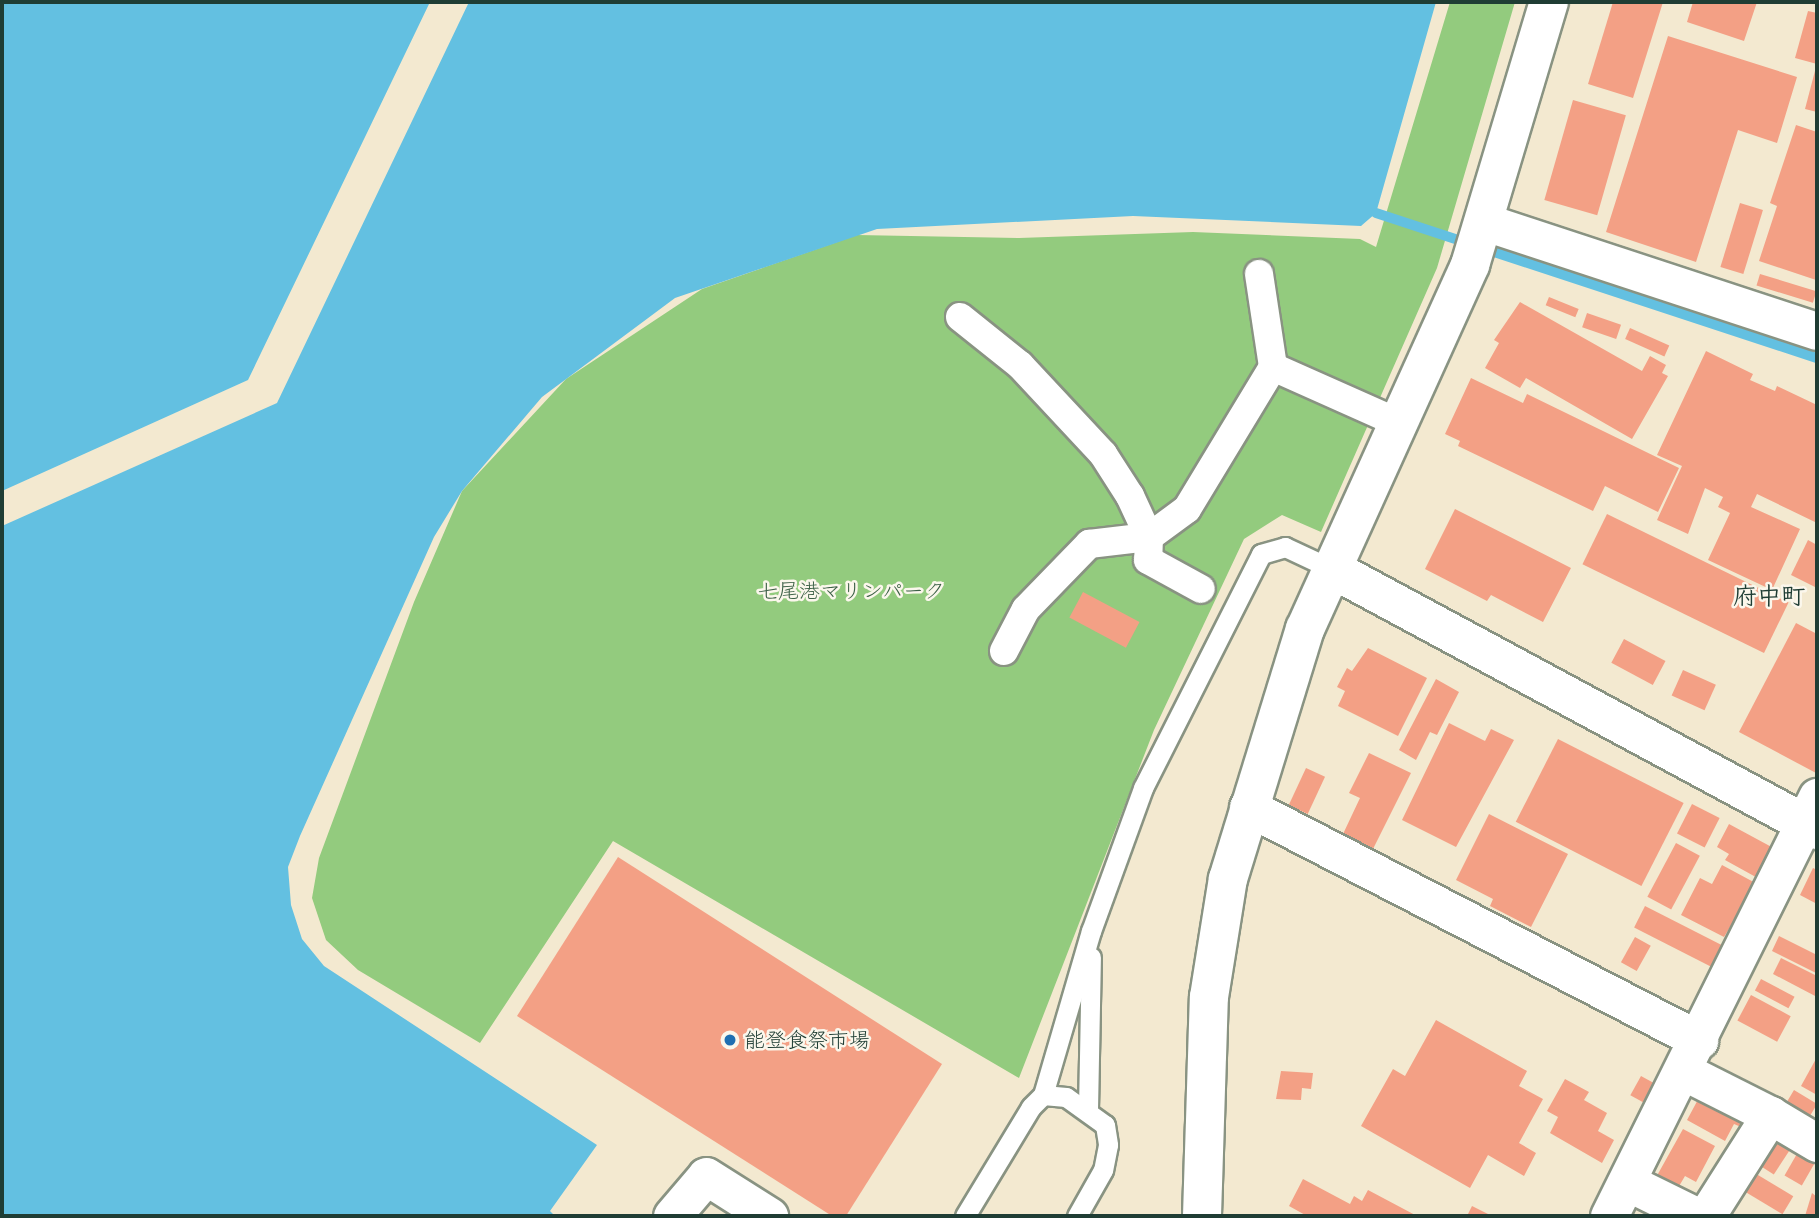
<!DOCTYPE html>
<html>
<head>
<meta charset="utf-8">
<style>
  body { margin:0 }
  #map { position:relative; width:1819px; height:1218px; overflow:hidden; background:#f3e9d0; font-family:Sriracha,"Klee One",sans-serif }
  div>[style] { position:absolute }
  .green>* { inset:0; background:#93cb7e }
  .water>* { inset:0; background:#63c0e1 }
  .pier>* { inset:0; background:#f3e9d0 }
  .stream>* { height:10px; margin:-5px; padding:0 5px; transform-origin:5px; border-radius:5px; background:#63c0e1 }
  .building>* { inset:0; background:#f3a085; transform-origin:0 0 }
  .roads { filter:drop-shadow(2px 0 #899382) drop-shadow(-2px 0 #899382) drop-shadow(0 2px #899382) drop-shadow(0 -2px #899382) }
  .service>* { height:19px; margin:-9.5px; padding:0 9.5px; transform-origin:9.5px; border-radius:9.5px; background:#fff }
  .pedestrian>* { height:28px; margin:-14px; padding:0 14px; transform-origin:14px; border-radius:14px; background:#fff }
  .minor>* { height:37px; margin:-18.5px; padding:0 18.5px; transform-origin:18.5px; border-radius:18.5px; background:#fff }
  .tertiary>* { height:38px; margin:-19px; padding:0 19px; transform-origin:19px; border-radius:19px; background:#fff }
  .dots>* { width:19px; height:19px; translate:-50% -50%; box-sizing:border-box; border:4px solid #fbf7ec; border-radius:50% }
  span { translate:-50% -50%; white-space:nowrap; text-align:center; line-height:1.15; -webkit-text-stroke:5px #fbf7ec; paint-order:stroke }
  .park-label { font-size:21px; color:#3c6046 }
  .poi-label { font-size:21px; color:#1f3d34 }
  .left { translate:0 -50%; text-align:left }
  .quarter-label { font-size:24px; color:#1f3d34; font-weight:700 }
  .frame { position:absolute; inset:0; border:4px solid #1f3d34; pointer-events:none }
</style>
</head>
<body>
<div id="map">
  <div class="green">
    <i style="clip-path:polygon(1450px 2px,1515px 2px,1437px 268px,1321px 532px,1282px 515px,1244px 539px,1154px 730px,1019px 1078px,613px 841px,480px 1043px,358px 970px,326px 940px,312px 898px,319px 858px,414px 602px,462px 491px,566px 379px,702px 289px,857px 235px,1019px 238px,1193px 232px,1360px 239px,1376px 247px)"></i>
  </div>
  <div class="water">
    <i style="clip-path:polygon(2px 2px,1436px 2px,1376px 213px,1361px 226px,1133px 216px,877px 229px,675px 298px,542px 397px,462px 491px,434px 537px,300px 836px,288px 867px,291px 905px,302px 939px,324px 966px,597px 1145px,550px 1211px,555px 1216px,2px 1216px)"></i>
  </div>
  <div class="pier">
    <i style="clip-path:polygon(430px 2px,469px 2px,277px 403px,2px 526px,2px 491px,248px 380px)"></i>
  </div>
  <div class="stream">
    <i style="left:1376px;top:213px;width:97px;rotate:18.1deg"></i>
    <i style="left:1482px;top:248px;width:353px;rotate:18.2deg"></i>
  </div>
  <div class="building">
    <i style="clip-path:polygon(1613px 2px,1663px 2px,1633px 98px,1588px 84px)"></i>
    <i style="clip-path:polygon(1693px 2px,1757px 2px,1744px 41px,1687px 22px)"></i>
    <i style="clip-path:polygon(1808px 11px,1817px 13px,1817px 64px,1795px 58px)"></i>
    <i style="clip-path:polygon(1668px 36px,1797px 77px,1777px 143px,1738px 130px,1696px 262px,1606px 232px)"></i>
    <i style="clip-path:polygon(1816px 67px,1817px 67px,1817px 112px,1805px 109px)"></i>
    <i style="left:1573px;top:100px;width:55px;height:104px;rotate:16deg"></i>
    <i style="clip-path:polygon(1796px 125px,1817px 132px,1816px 280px,1759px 261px,1777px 206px,1770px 203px)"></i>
    <i style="left:1740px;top:203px;width:24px;height:67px;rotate:17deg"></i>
    <i style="left:1760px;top:274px;width:59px;height:12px;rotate:17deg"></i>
    <i style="left:1549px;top:297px;width:32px;height:9px;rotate:22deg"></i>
    <i style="clip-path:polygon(1520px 302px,1642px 371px,1650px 356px,1666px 365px,1662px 373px,1668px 376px,1632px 439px,1526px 378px,1520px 388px,1485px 368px,1499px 343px,1494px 340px)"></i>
    <i style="left:1587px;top:313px;width:36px;height:15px;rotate:19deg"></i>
    <i style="left:1630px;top:328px;width:43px;height:12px;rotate:24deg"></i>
    <i style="clip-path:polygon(1706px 351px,1753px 374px,1750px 380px,1775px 391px,1777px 386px,1817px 405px,1817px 523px,1757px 494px,1751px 507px,1800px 529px,1772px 590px,1708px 560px,1730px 513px,1718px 507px,1723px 497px,1705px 488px,1688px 534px,1657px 520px,1682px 466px,1657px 455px)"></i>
    <i style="clip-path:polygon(1471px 378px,1523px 403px,1527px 394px,1679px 468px,1658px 512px,1605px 486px,1593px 511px,1458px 446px,1460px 441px,1445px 434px)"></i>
    <i style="clip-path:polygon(1455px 509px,1571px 568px,1543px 622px,1491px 595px,1487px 601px,1425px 569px)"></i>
    <i style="left:1607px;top:514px;width:202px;height:56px;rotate:26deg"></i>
    <i style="clip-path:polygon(1808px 540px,1817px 545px,1817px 588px,1791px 575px)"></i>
    <i style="left:1083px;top:592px;width:64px;height:29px;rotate:28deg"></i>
    <i style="clip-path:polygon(1796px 623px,1817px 634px,1816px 773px,1739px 732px)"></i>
    <i style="left:1624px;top:639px;width:47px;height:27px;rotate:28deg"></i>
    <i style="clip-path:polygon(1368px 648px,1427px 678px,1398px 736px,1338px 706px,1345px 691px,1337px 687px,1347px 668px,1352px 671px)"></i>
    <i style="left:1683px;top:670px;width:36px;height:28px;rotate:24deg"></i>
    <i style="clip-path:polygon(1436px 679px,1459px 692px,1437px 735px,1430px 732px,1416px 760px,1399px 750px)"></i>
    <i style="clip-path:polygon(1449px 723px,1485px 741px,1491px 729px,1514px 740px,1456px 847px,1402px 820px)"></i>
    <i style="left:1558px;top:739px;width:141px;height:93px;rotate:27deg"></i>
    <i style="clip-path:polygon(1369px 753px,1411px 773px,1373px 849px,1343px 834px,1360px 798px,1349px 793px)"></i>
    <i style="left:1306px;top:768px;width:21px;height:41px;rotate:25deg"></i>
    <i style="left:1692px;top:804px;width:31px;height:33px;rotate:27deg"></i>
    <i style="clip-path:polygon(1489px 814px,1568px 854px,1531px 927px,1490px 906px,1493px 899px,1456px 880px)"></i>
    <i style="clip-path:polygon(1729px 824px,1779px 851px,1763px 881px,1725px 860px,1729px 854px,1717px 847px)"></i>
    <i style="left:1676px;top:843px;width:27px;height:61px;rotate:28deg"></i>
    <i style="clip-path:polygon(618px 857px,942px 1064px,846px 1216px,832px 1216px,517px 1016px)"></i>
    <i style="clip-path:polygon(1722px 865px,1761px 886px,1737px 931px,1730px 927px,1724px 937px,1681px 915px,1700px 878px,1712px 884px)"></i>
    <i style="clip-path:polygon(1813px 868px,1817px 870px,1817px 904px,1800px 895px)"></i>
    <i style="left:1645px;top:906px;width:92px;height:24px;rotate:27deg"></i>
    <i style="clip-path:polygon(1779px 936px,1817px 955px,1816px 973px,1772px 951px)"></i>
    <i style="left:1635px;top:937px;width:18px;height:29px;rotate:29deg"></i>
    <i style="clip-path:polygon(1781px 958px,1817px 976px,1817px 997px,1773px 974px)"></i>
    <i style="left:1761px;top:979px;width:38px;height:13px;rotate:28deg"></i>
    <i style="left:1751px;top:995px;width:45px;height:29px;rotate:28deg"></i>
    <i style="clip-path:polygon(1436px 1020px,1527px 1071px,1519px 1086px,1543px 1099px,1519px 1143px,1536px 1153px,1524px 1176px,1488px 1155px,1470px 1188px,1361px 1126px,1393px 1069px,1405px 1076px)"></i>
    <i style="clip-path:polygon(1817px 1057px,1817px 1095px,1801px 1086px)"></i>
    <i style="clip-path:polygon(1281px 1071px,1313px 1073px,1311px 1089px,1302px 1088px,1301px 1100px,1276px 1099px)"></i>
    <i style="left:1641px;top:1076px;width:25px;height:22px;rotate:29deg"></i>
    <i style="clip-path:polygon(1565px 1079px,1589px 1092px,1584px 1100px,1607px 1113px,1598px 1131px,1614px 1140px,1602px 1163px,1550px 1133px,1558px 1117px,1547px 1111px)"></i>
    <i style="left:1794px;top:1090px;width:27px;height:20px;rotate:31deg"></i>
    <i style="clip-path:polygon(1701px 1094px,1746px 1118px,1741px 1127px,1734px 1124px,1725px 1141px,1687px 1120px)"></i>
    <i style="clip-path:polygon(1683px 1129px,1715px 1146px,1696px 1182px,1685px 1176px,1675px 1193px,1654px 1181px)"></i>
    <i style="left:1775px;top:1136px;width:20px;height:33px;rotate:33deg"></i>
    <i style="left:1798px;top:1152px;width:20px;height:27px;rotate:30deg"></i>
    <i style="left:1753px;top:1172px;width:47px;height:21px;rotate:31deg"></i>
    <i style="clip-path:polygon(1303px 1179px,1350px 1204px,1354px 1196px,1362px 1201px,1368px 1190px,1417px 1216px,1307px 1216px,1289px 1206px)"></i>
    <i style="clip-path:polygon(1812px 1193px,1817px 1197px,1817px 1216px,1805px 1216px)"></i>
    <i style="clip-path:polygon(1472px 1206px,1492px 1216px,1473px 1216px,1468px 1214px)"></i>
  </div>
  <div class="roads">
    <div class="service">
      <i style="left:1043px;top:1095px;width:23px;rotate:5deg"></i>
      <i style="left:1066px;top:1097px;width:48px;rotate:35.7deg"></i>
      <i style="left:1105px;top:1125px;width:20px;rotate:81deg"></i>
      <i style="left:1108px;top:1145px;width:25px;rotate:101deg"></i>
      <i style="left:1103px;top:1170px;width:53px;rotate:119.5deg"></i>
      <i style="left:1088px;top:1109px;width:152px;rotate:-88.9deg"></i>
      <i style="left:965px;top:1216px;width:127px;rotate:-58.8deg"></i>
      <i style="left:1031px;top:1107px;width:17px;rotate:-45deg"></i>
      <i style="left:1043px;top:1095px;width:171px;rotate:-73.7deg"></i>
      <i style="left:1091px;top:931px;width:152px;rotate:-70deg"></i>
      <i style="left:1143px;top:788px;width:262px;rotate:-63.2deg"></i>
      <i style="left:1261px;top:554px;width:25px;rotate:-16deg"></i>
      <i style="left:1285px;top:547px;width:54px;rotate:25.1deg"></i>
    </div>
    <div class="pedestrian">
      <i style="left:1259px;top:274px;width:94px;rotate:81.4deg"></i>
      <i style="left:960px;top:317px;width:77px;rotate:38.7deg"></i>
      <i style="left:1020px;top:365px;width:122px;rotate:47deg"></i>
      <i style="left:1103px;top:454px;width:50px;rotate:57.3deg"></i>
      <i style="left:1130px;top:496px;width:45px;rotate:65.1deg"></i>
      <i style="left:1149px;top:537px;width:23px;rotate:92deg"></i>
      <i style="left:1148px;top:560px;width:60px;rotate:28.7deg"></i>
      <i style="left:1004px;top:651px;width:47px;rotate:-62.4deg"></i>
      <i style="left:1026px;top:609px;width:91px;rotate:-45.9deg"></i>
      <i style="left:1089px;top:544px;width:60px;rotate:-6.7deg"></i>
      <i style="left:1149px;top:537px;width:47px;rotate:-36.4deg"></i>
      <i style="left:1187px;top:509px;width:166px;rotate:-58.8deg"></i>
      <i style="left:1273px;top:367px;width:138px;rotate:24deg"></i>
    </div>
    <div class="minor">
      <i style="left:1485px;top:222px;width:349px;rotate:18.2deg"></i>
      <i style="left:1248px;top:807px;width:508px;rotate:27.32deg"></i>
      <i style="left:1683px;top:1071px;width:97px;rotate:26.8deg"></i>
      <i style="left:1627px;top:1182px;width:77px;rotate:26.2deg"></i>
      <i style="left:672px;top:1216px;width:52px;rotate:-49.6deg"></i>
      <i style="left:706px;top:1176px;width:75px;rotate:32.4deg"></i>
      <i style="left:1609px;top:1216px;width:468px;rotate:-63.6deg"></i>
      <i style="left:1706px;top:1216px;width:120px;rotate:-57.6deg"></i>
      <i style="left:1770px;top:1115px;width:55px;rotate:30.8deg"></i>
    </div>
    <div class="tertiary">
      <i style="left:1334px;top:570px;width:549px;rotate:28.29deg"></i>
      <i style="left:1202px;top:1216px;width:219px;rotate:-88.2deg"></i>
      <i style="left:1209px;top:997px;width:120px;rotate:-80.9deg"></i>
      <i style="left:1228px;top:879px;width:262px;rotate:-72.9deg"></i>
      <i style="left:1305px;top:629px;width:400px;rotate:-65.6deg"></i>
      <i style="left:1470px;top:265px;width:275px;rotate:-73.3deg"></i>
    </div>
  </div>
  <div class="dots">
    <i style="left:730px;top:1040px;background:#1f6fb2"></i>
  </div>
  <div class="park-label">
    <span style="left:851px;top:591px">七尾港マリンパーク</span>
  </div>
  <div class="poi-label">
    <span class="left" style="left:744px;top:1040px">能登食祭市場</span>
  </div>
  <div class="quarter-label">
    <span style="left:1769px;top:597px">府中町</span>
  </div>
  <div class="frame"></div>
</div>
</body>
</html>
